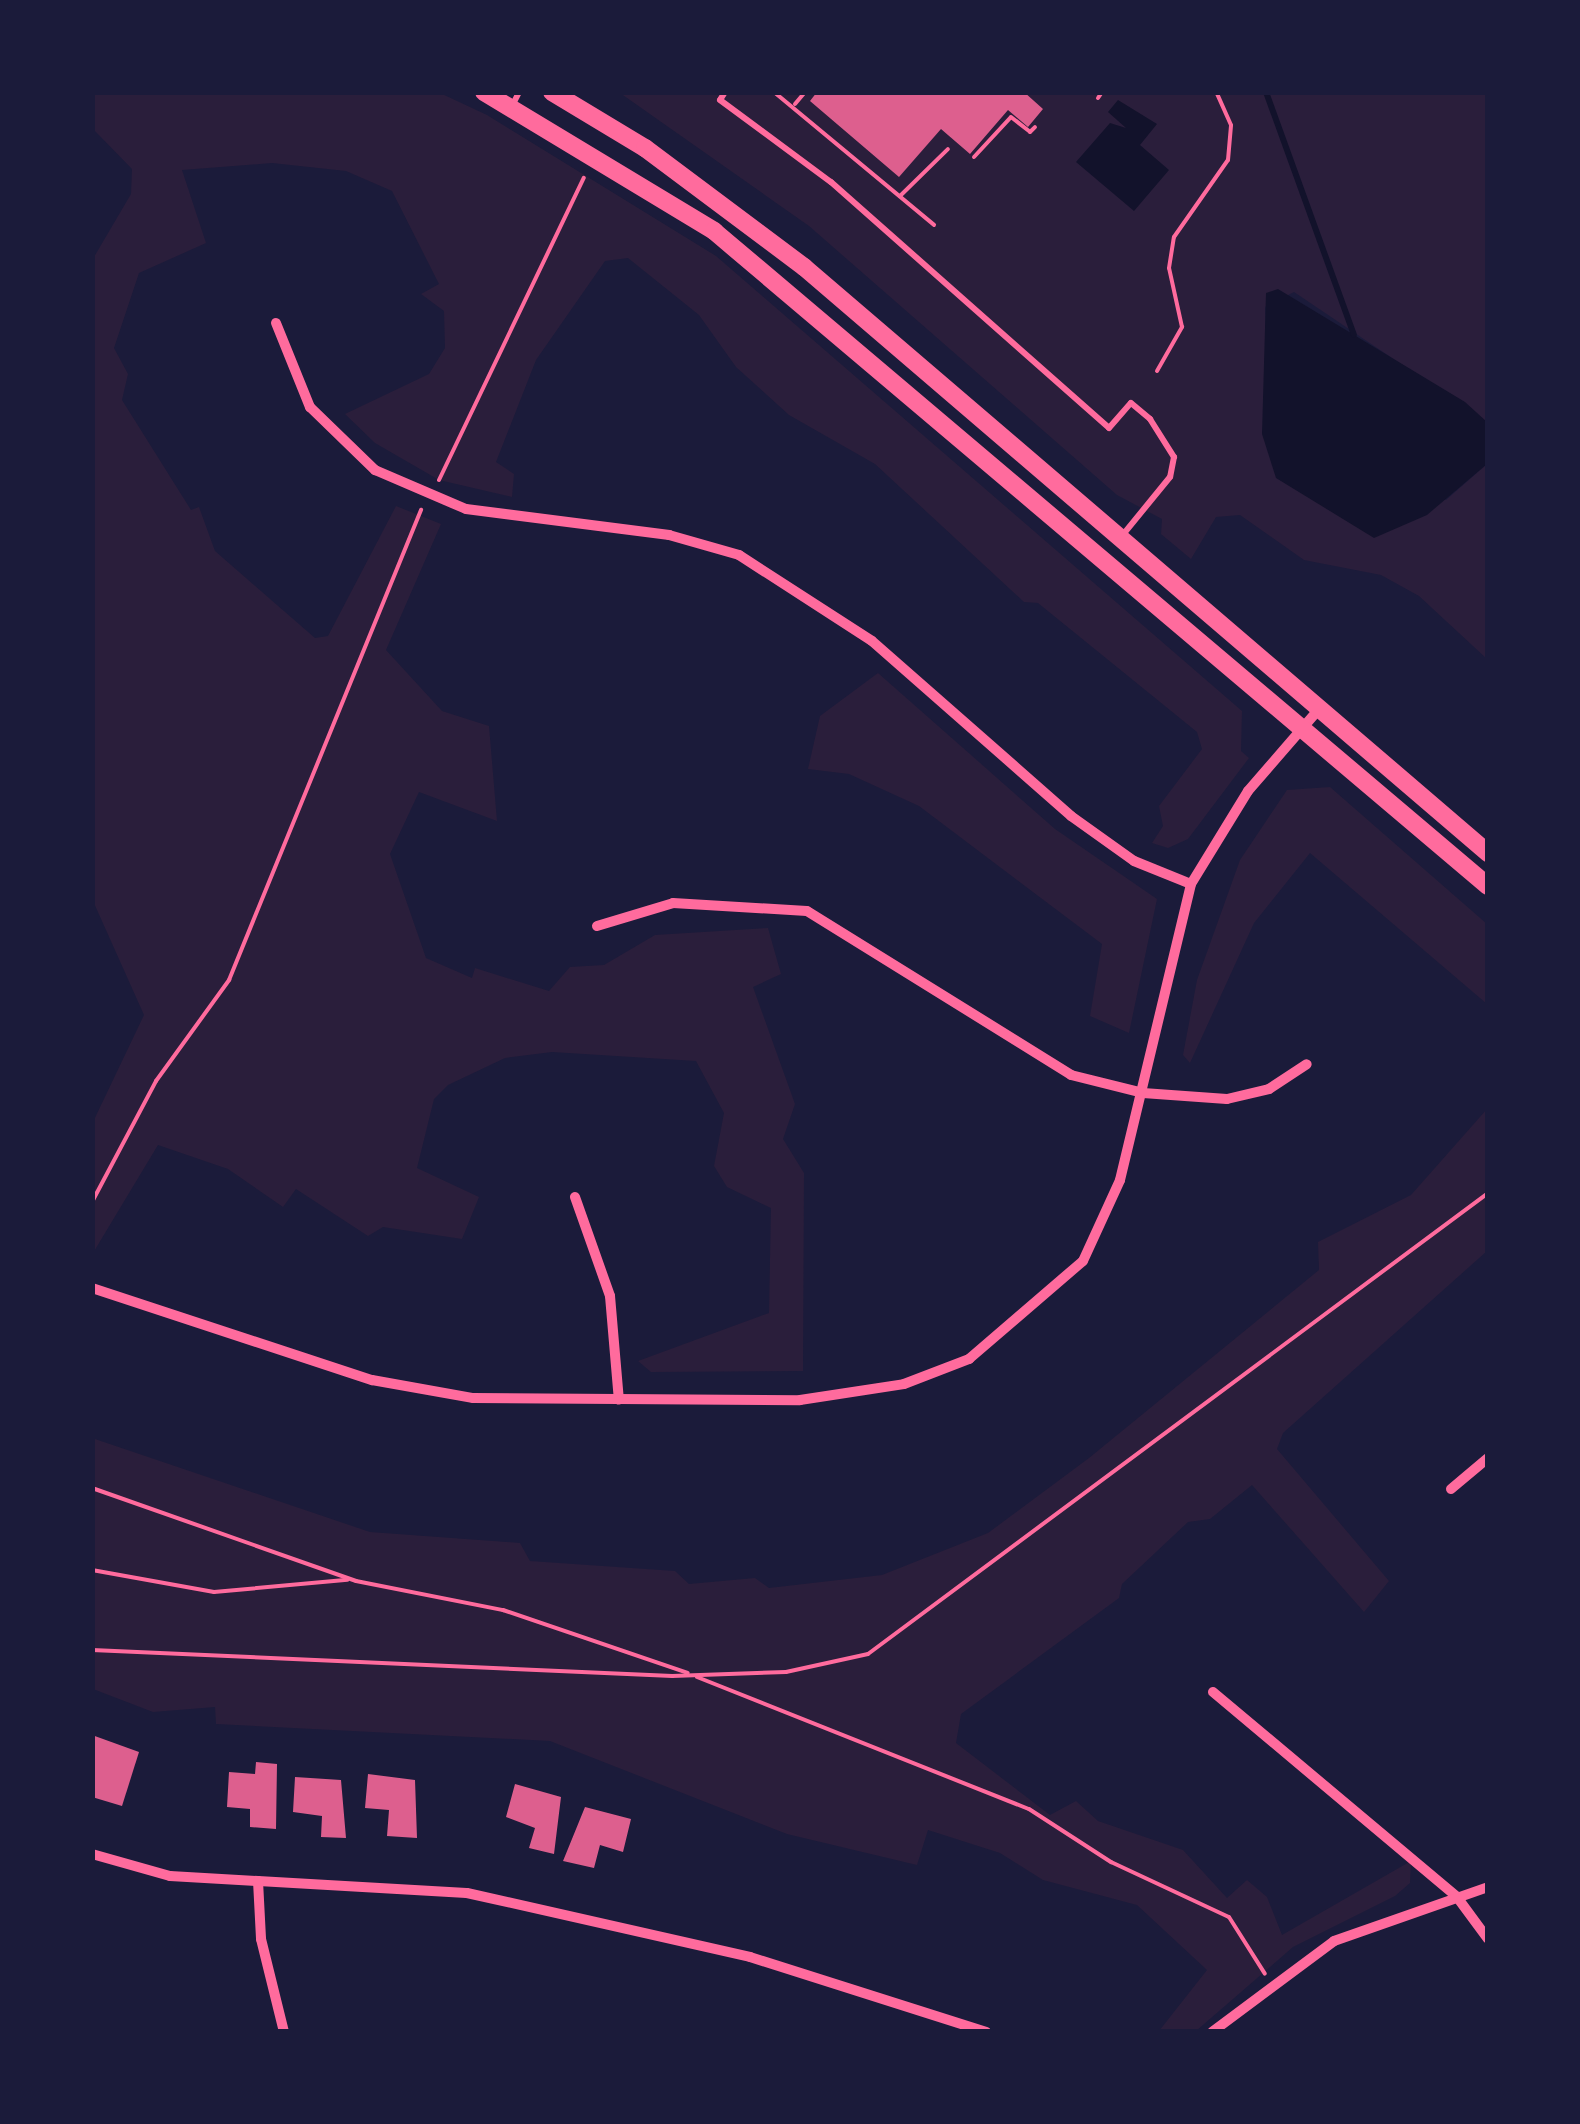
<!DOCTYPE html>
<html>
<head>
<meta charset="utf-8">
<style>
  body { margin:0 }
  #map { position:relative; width:1580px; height:2124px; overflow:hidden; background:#1b1b3a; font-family:"DejaVu Sans",sans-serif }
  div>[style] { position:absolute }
  .green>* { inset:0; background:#2a1e3b }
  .water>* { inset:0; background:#12122b }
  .stream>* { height:6px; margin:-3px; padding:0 3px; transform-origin:3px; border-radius:3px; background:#12122b }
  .building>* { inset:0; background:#dd5f8e }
  .path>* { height:4px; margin:-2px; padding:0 2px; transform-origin:2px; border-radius:2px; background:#ff6b9d }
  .service>* { height:6px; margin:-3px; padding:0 3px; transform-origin:3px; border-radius:3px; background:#ff6b9d }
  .minor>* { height:10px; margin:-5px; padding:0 5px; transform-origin:5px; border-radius:5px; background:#ff6b9d }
  .secondary>* { height:18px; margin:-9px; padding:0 9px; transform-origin:9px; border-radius:9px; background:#ff6b9d }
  span { translate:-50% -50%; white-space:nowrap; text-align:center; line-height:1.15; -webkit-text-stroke:8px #1b1b3a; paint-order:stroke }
  .frame { position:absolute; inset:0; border:95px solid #1b1b3a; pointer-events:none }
</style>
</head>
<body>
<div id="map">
  <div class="green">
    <i style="clip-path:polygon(93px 93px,440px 93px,487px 115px,716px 256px,1242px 711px,1241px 751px,1249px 758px,1188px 839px,1168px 848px,1152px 843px,1163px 826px,1159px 806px,1202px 749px,1197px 732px,1038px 603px,1024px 602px,875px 464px,789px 415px,736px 367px,699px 315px,628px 258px,605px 261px,536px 360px,496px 462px,514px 474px,512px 497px,439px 480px,375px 443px,345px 414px,429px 374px,445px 348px,444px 311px,421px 294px,439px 284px,392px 191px,346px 171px,272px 163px,182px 170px,206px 243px,139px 273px,114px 348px,128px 374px,122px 400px,191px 510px,199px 507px,215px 551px,315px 638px,328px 636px,396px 506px,441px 524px,386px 650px,442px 711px,489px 726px,497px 821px,419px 792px,390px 854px,426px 958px,472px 978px,475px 968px,549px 991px,570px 967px,604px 965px,655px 935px,768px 928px,781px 974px,753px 987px,795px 1104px,783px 1139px,804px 1173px,803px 1371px,651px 1372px,638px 1361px,769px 1313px,771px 1208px,727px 1187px,714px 1166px,724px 1113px,696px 1061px,552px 1052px,505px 1058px,448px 1085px,434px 1099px,417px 1168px,479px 1197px,462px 1239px,383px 1227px,368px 1236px,296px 1189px,283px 1207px,228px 1169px,158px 1145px,93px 1253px,93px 1122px,144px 1015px,93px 901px,94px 257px,131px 194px,132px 169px,93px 129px)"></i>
    <i style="clip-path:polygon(620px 93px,1487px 93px,1487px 422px,1294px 292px,1265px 307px,1269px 390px,1446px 500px,1487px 464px,1487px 659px,1419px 596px,1381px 575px,1304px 560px,1240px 515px,1216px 517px,1191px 559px,1161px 534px,1162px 519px,1117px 495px,809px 226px)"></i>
    <i style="clip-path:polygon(878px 673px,1055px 829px,1157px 899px,1129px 1033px,1090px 1016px,1102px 944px,919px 806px,849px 774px,808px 769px,820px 716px)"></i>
    <i style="clip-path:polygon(1330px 787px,1487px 924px,1487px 1004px,1310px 853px,1254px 923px,1190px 1063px,1183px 1055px,1197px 980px,1240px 860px,1287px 790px)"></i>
    <i style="clip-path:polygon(1487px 1109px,1487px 1251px,1283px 1433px,1277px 1449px,1389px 1581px,1364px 1612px,1252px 1485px,1210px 1519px,1188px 1522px,1122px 1584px,1119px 1598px,961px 1714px,956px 1743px,1050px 1815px,1076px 1801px,1098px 1821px,1183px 1850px,1227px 1898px,1247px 1880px,1267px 1897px,1282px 1935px,1411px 1861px,1410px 1883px,1395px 1896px,1293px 1947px,1196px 2031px,1159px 2031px,1207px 1970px,1137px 1905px,1043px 1880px,1000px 1853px,928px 1830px,917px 1865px,787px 1834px,550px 1741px,216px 1724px,215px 1707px,153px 1712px,93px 1689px,92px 1438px,370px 1532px,520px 1543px,530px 1561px,675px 1571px,689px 1584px,755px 1578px,769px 1588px,882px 1575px,988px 1533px,1089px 1458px,1319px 1270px,1318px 1242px,1411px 1195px)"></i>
  </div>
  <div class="water">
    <i style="clip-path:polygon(1118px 100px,1157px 124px,1140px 145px,1169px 170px,1134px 211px,1076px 162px,1110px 123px,1126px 128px,1108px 112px)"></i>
    <i style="clip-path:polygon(1278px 289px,1465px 402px,1487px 422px,1487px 464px,1427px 515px,1374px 538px,1276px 478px,1262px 434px,1266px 293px)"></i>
  </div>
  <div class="stream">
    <i style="left:1266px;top:92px;width:258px;rotate:70.1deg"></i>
  </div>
  <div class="building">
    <i style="clip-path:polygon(817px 92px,1024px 92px,1043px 109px,1028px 127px,1008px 110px,970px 154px,941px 129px,899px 177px,810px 101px)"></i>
    <i style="clip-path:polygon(92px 1735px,139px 1752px,122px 1806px,92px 1797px)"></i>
    <i style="clip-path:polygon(256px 1762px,277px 1764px,276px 1829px,250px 1827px,250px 1809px,227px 1807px,229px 1772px,255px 1774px)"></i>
    <i style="clip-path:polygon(368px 1774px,415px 1780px,417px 1838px,387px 1836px,389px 1810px,365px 1808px)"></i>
    <i style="clip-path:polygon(295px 1777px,341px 1780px,346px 1838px,321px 1837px,322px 1816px,293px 1812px)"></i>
    <i style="clip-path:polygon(515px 1784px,561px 1797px,554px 1854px,529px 1848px,535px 1828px,506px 1817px)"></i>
    <i style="clip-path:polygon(585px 1807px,631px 1819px,623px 1852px,600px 1845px,594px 1868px,563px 1861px)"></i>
  </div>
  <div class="path">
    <i style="left:774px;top:92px;width:208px;rotate:39.7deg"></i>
    <i style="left:1091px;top:93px;width:1px;rotate:-45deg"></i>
    <i style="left:1098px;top:98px;width:7px;rotate:-56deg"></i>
    <i style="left:795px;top:104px;width:16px;rotate:-50deg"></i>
    <i style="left:974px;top:157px;width:54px;rotate:-47.2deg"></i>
    <i style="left:1011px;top:117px;width:24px;rotate:38deg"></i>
    <i style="left:1030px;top:132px;width:7px;rotate:-45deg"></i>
    <i style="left:900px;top:196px;width:67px;rotate:-44.4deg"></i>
    <i style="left:1157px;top:371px;width:51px;rotate:-60.4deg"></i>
    <i style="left:1182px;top:327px;width:60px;rotate:-102.4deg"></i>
    <i style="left:1169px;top:268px;width:31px;rotate:-81deg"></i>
    <i style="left:1174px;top:237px;width:94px;rotate:-55deg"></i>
    <i style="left:1228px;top:160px;width:35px;rotate:-85deg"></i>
    <i style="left:1231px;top:125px;width:36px;rotate:-114deg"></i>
    <i style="left:439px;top:480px;width:335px;rotate:-64.4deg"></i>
    <i style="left:92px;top:1202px;width:137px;rotate:-62.1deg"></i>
    <i style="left:156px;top:1081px;width:125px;rotate:-54.1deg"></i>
    <i style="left:229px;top:980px;width:508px;rotate:-67.78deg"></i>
    <i style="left:92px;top:1488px;width:280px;rotate:19.4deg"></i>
    <i style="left:356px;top:1581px;width:150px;rotate:11.2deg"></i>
    <i style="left:503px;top:1610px;width:195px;rotate:18.8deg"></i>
    <i style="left:92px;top:1570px;width:124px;rotate:10.2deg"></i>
    <i style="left:214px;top:1592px;width:134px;rotate:-5.2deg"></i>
    <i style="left:92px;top:1650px;width:581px;rotate:2.57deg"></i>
    <i style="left:672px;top:1676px;width:114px;rotate:-2deg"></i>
    <i style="left:786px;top:1672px;width:84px;rotate:-12.4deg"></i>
    <i style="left:868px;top:1654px;width:773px;rotate:-36.63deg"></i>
    <i style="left:697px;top:1677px;width:357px;rotate:21.7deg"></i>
    <i style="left:1029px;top:1809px;width:98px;rotate:32.9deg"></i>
    <i style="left:1111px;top:1862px;width:130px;rotate:25deg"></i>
    <i style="left:1229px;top:1917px;width:67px;rotate:57.7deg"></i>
  </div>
  <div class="service">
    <i style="left:725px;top:92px;width:9px;rotate:122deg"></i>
    <i style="left:720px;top:100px;width:138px;rotate:36.5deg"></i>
    <i style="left:831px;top:182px;width:371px;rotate:41.5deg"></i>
    <i style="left:1109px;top:428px;width:33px;rotate:-49deg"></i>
    <i style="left:1131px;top:403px;width:25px;rotate:40deg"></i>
    <i style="left:1150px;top:419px;width:45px;rotate:57.7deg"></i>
    <i style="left:1174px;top:457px;width:20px;rotate:101deg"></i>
    <i style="left:1170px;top:477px;width:77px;rotate:129.2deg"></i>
    <i style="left:512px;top:106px;width:16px;rotate:-63deg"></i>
  </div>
  <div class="minor">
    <i style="left:276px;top:323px;width:91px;rotate:68deg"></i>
    <i style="left:310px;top:407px;width:91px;rotate:44.1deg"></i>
    <i style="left:375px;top:470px;width:99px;rotate:23.2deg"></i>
    <i style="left:466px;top:509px;width:205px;rotate:7.3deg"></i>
    <i style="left:669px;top:535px;width:73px;rotate:15.9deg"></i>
    <i style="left:739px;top:555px;width:158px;rotate:32.9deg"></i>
    <i style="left:872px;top:641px;width:265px;rotate:41.3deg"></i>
    <i style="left:1071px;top:816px;width:77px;rotate:35.5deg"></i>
    <i style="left:1134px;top:861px;width:61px;rotate:22deg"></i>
    <i style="left:597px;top:926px;width:79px;rotate:-16.8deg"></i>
    <i style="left:673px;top:903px;width:134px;rotate:3.4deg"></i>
    <i style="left:807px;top:911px;width:311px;rotate:31.8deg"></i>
    <i style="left:1071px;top:1075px;width:74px;rotate:14deg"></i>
    <i style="left:1143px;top:1093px;width:84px;rotate:4.1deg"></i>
    <i style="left:1227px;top:1099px;width:43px;rotate:-13.4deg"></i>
    <i style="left:1269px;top:1089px;width:45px;rotate:-33.3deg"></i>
    <i style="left:575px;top:1197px;width:105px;rotate:70.5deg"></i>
    <i style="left:610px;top:1296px;width:104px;rotate:85.1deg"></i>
    <i style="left:92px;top:1288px;width:295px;rotate:18.2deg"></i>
    <i style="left:372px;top:1380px;width:103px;rotate:10.1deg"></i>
    <i style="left:473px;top:1398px;width:327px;rotate:0.4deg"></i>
    <i style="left:800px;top:1400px;width:105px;rotate:-8.7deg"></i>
    <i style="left:904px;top:1384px;width:70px;rotate:-21deg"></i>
    <i style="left:969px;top:1359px;width:150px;rotate:-40.7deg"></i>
    <i style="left:1083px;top:1261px;width:89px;rotate:-65.4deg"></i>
    <i style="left:1120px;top:1180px;width:304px;rotate:-76.5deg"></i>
    <i style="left:1191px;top:884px;width:109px;rotate:-58.5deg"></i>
    <i style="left:1248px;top:791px;width:108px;rotate:-49.1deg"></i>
    <i style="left:1451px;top:1489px;width:48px;rotate:-40deg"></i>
    <i style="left:1213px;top:1692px;width:319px;rotate:40deg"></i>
    <i style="left:1457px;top:1897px;width:52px;rotate:53.6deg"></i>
    <i style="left:92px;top:1854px;width:81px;rotate:15.8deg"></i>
    <i style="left:170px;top:1876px;width:297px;rotate:3.3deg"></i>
    <i style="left:467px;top:1893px;width:290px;rotate:12.7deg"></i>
    <i style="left:750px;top:1957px;width:248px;rotate:17.6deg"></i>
    <i style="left:258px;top:1881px;width:58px;rotate:87deg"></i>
    <i style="left:261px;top:1939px;width:96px;rotate:76.1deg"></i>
    <i style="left:1212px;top:2032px;width:152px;rotate:-36.7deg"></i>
    <i style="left:1334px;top:1941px;width:163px;rotate:-19.3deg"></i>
  </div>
  <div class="secondary">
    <i style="left:484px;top:92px;width:269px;rotate:31.1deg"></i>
    <i style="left:714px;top:231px;width:1014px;rotate:40.24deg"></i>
    <i style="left:552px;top:92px;width:109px;rotate:31.1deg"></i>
    <i style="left:645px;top:148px;width:199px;rotate:36.8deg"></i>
    <i style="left:804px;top:267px;width:901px;rotate:40.59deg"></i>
  </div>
  <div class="frame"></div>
</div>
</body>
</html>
